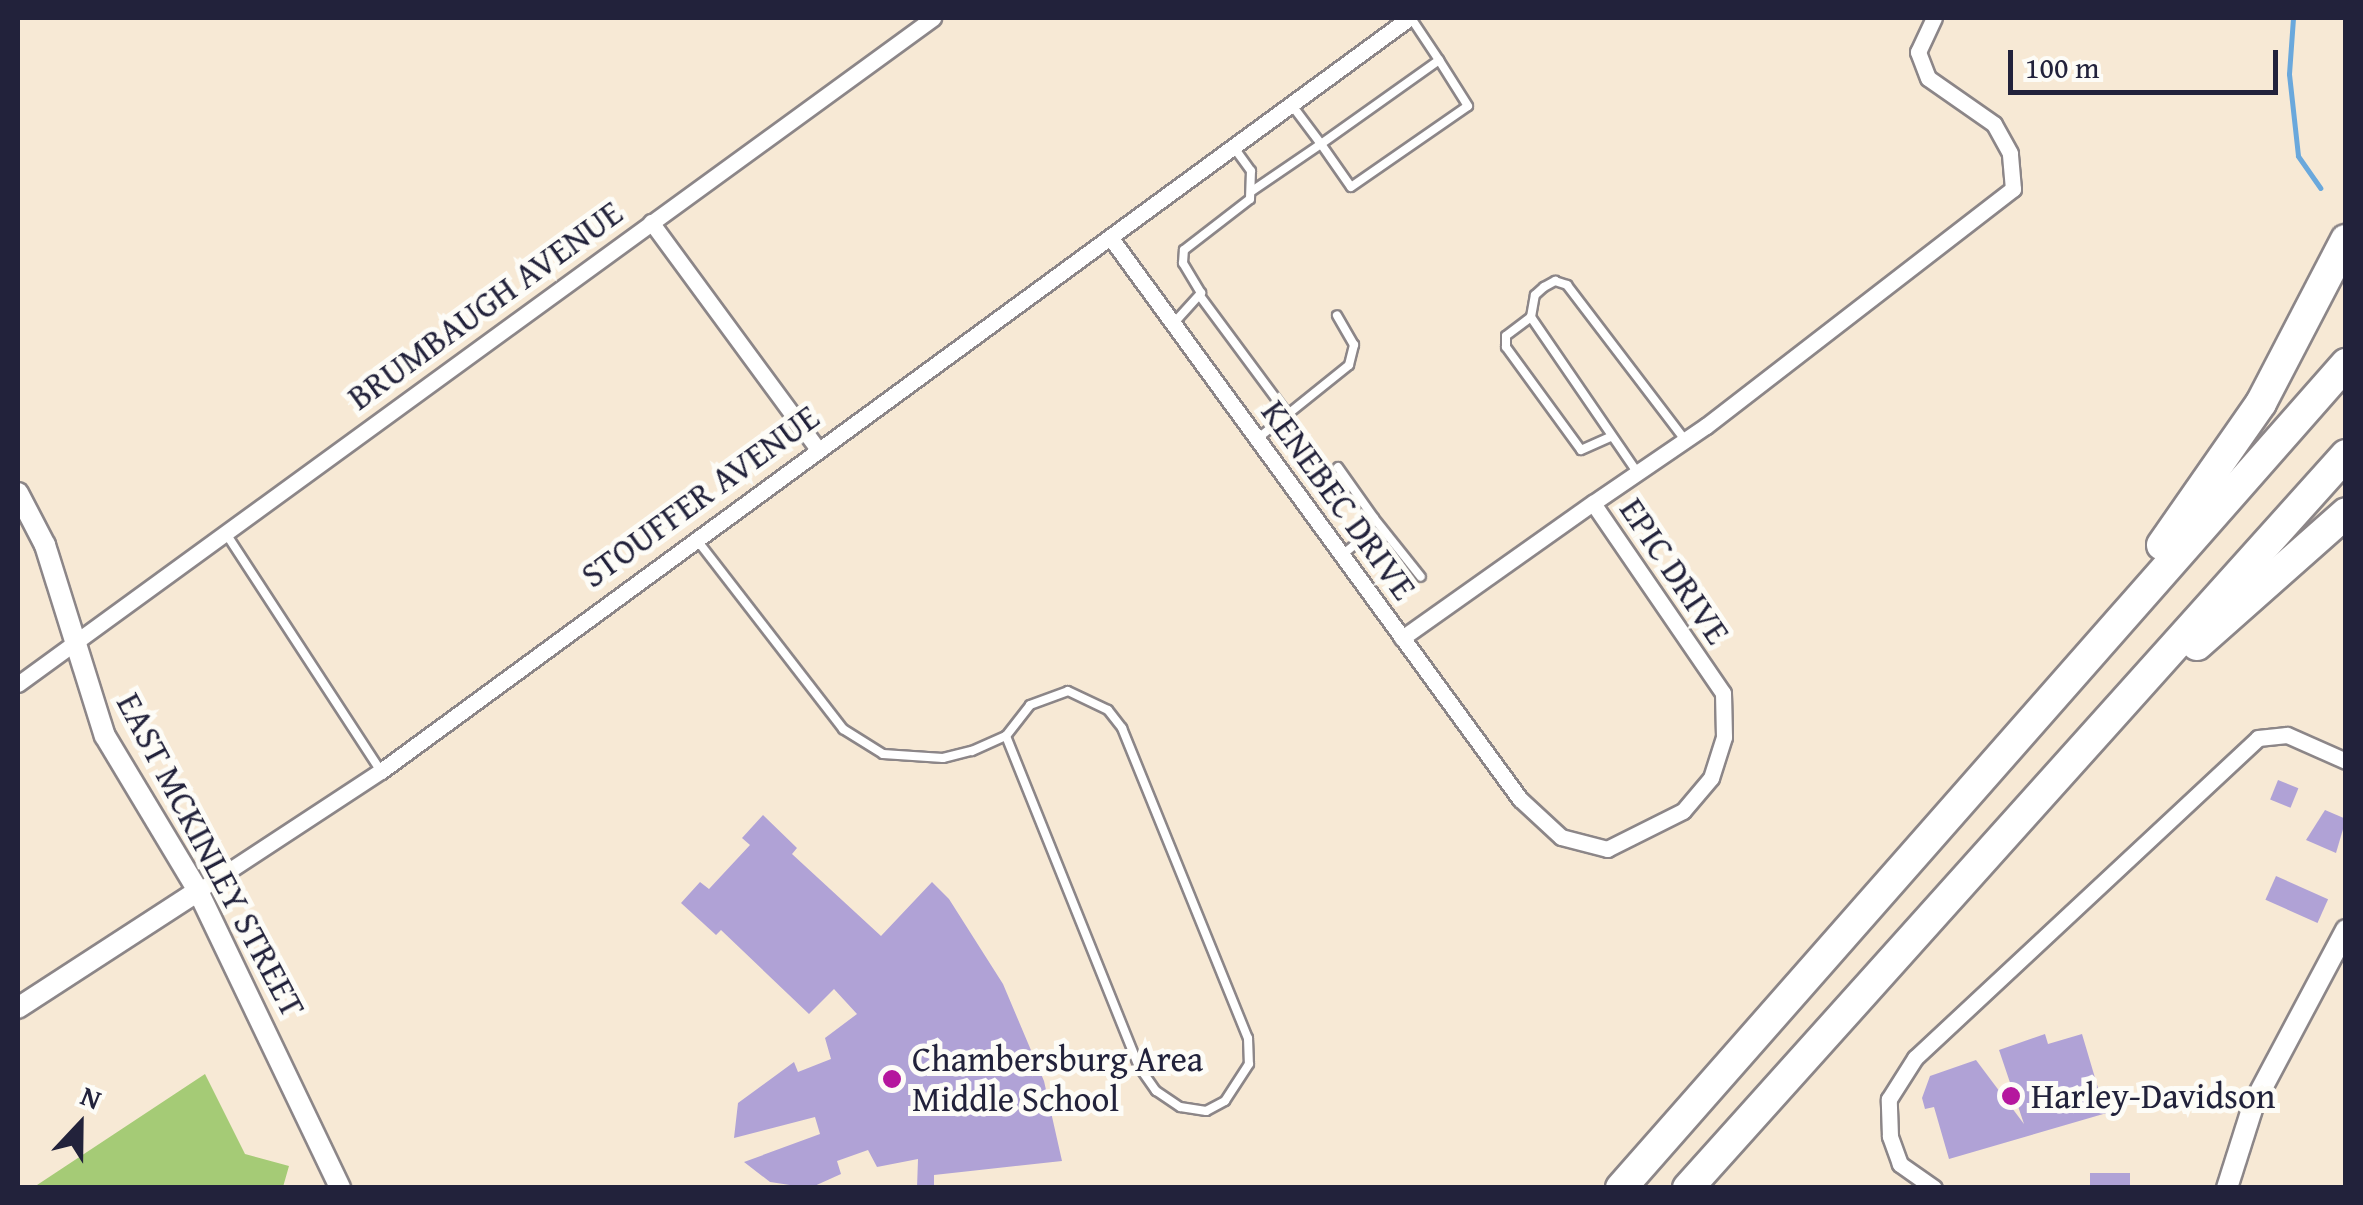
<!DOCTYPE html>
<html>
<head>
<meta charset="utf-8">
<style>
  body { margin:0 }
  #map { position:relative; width:2363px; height:1205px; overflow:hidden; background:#f7e9d5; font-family:"Gentium Book Plus",serif }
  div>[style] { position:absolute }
  .green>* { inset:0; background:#a5cb76 }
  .stream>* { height:5px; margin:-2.5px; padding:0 2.5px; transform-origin:2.5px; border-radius:2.5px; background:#6aa8dc }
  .building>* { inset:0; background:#b0a2d6; transform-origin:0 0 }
  .roads { filter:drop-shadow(2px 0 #8c8688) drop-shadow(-2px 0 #8c8688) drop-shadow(0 2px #8c8688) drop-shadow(0 -2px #8c8688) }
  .service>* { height:8px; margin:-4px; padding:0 4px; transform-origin:4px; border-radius:4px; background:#fff }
  .minor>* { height:15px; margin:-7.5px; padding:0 7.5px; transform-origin:7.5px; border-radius:7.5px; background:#fff }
  .tertiary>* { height:20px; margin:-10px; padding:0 10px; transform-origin:10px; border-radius:10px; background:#fff }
  .motorway>* { height:30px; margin:-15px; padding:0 15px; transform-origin:15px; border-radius:15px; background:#fff }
  .dots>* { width:28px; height:28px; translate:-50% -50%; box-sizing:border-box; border:5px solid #fdfcf7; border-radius:50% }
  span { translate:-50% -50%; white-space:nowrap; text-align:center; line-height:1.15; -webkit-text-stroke:10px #fdfcf7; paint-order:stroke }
  .street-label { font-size:35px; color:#22223b }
  .poi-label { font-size:35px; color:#22223b }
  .left { translate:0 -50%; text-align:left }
  .frame { position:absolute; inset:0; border:20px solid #22223b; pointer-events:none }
  .north { position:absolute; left:30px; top:1075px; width:100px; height:100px; -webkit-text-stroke:8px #fdfcf7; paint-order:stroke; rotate:22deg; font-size:28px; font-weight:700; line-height:40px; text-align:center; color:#22223b }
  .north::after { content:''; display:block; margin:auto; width:35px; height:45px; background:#22223b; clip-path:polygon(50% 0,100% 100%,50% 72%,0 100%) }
  .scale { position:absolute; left:2008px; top:50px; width:270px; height:45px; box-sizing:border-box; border:5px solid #22223b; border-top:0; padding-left:12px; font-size:30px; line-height:35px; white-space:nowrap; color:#22223b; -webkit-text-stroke:8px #fdfcf7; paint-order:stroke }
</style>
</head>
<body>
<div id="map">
  <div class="green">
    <i style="clip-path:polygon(205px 1074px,245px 1154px,289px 1166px,283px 1187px,34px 1187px)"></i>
  </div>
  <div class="stream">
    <i style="left:2293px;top:18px;width:56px;rotate:94.1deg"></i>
    <i style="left:2289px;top:74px;width:82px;rotate:83.7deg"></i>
    <i style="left:2298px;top:156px;width:39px;rotate:55deg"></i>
  </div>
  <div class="building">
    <i style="left:2278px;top:780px;width:22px;height:21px;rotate:22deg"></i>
    <i style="clip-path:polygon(2325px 810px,2346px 819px,2336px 853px,2306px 840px)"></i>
    <i style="clip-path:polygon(763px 815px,797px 848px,792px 854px,881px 936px,932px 882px,949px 899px,1003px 984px,1044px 1081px,1062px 1161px,934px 1175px,934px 1188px,917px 1188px,918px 1159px,877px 1167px,868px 1150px,837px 1161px,841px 1174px,810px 1188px,770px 1182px,744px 1162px,820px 1134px,815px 1117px,734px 1138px,738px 1103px,794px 1062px,798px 1072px,831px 1059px,825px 1038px,857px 1014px,834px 989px,809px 1014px,721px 930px,716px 935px,681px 903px,700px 882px,709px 889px,750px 845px,742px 838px)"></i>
    <i style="left:2276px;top:876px;width:57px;height:26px;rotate:24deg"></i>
    <i style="clip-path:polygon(2045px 1034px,2048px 1044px,2082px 1034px,2101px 1098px,2112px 1095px,2117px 1110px,1949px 1159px,1934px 1107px,1925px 1109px,1922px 1098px,1930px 1076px,1976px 1060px,2024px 1124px,1999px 1050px)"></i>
    <i style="left:2090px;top:1173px;width:40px;height:15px"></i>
  </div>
  <div class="roads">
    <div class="service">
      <i style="left:1291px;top:104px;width:50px;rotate:53.1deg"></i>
      <i style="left:1321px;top:144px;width:145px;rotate:-35.4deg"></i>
      <i style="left:1439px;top:60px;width:50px;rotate:-123.7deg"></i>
      <i style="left:1252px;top:191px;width:83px;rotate:-34.3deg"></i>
      <i style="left:1321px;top:144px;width:52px;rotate:55.1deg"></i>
      <i style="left:1351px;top:187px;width:142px;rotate:-34.7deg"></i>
      <i style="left:1468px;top:106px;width:54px;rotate:-122.2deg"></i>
      <i style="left:1200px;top:296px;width:148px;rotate:53.5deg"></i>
      <i style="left:1531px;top:317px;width:31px;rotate:143deg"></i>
      <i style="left:1506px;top:336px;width:11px;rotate:90deg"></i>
      <i style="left:1506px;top:347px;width:127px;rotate:53.9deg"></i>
      <i style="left:1581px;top:450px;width:32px;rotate:-24deg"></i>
      <i style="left:1173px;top:324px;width:42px;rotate:-47.9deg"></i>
      <i style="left:1201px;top:293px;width:35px;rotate:-121deg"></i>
      <i style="left:1183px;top:263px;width:13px;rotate:-86deg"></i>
      <i style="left:1184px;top:250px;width:83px;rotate:-37.7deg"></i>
      <i style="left:1250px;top:199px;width:28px;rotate:-88deg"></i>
      <i style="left:1251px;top:171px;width:31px;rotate:-126deg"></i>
      <i style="left:1257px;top:439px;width:118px;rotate:-38.8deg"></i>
      <i style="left:1349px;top:365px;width:21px;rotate:-76deg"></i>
      <i style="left:1354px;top:345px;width:34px;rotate:-120deg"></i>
      <i style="left:1338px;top:467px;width:62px;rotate:54.8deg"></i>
      <i style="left:1374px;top:518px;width:20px;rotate:117deg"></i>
      <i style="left:1365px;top:536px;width:30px;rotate:140deg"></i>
      <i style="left:1637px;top:472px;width:188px;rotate:-124.4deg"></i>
      <i style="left:1531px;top:317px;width:22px;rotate:-80deg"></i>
      <i style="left:1535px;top:295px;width:12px;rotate:-42deg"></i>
      <i style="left:1544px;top:287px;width:13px;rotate:-29deg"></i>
      <i style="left:1555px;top:281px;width:13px;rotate:18deg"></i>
      <i style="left:1567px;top:285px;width:195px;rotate:52.7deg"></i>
      <i style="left:1374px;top:518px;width:75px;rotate:51.5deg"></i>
      <i style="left:225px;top:532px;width:285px;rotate:56.9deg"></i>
      <i style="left:697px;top:540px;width:239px;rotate:52.3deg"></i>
      <i style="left:843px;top:729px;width:47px;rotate:32deg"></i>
      <i style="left:883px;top:754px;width:60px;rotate:3.8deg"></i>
      <i style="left:943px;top:758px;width:30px;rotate:-14deg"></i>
      <i style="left:972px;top:751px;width:37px;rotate:-24deg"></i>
      <i style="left:1006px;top:736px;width:39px;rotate:-52deg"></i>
      <i style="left:1030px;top:705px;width:40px;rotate:-20.2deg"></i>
      <i style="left:1068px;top:691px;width:44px;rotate:25.4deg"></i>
      <i style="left:1108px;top:710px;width:23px;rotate:52deg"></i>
      <i style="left:1122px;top:728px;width:335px;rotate:67.9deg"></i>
      <i style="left:1248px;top:1038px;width:26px;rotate:88deg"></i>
      <i style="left:1249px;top:1064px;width:44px;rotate:123deg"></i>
      <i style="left:1225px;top:1101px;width:21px;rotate:152deg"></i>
      <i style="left:1206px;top:1111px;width:26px;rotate:-171deg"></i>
      <i style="left:1180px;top:1107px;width:29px;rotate:-146deg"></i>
      <i style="left:1156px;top:1091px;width:29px;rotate:-125deg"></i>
      <i style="left:1139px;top:1067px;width:357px;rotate:-111.9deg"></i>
    </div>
    <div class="minor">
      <i style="left:651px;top:222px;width:282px;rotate:53.7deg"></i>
      <i style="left:1110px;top:237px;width:696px;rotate:53.89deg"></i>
      <i style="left:1520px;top:799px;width:56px;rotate:42.8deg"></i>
      <i style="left:1561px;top:837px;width:48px;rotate:14.6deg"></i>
      <i style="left:1607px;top:849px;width:85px;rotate:-26.6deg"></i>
      <i style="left:1683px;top:811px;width:43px;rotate:-49.7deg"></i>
      <i style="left:1711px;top:778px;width:43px;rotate:-72.4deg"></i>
      <i style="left:1724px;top:737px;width:44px;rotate:-91.3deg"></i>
      <i style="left:1723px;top:693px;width:230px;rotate:-124.4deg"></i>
      <i style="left:1593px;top:503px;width:137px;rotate:-34.3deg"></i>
      <i style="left:1706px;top:426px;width:388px;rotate:-37.7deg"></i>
      <i style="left:2013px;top:189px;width:36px;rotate:-95deg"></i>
      <i style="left:2010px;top:153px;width:33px;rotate:-119deg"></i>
      <i style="left:1994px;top:124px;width:80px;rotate:-145.1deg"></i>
      <i style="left:1928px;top:78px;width:28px;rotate:-111deg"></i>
      <i style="left:1918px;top:52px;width:38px;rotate:-65deg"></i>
      <i style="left:1402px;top:638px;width:234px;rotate:-35.3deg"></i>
      <i style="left:18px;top:684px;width:1132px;rotate:-36.05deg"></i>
      <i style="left:198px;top:891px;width:219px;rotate:-33.3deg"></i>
      <i style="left:381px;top:771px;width:1274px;rotate:-36.22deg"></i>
      <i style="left:1934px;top:1188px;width:42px;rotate:-144.8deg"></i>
      <i style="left:1900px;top:1164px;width:30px;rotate:-110deg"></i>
      <i style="left:1890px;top:1136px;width:37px;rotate:-92deg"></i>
      <i style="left:1889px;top:1099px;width:49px;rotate:-57.6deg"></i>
      <i style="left:1915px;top:1058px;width:469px;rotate:-43deg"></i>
      <i style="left:2258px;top:738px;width:29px;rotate:-6deg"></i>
      <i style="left:2287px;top:735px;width:64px;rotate:23.8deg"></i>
    </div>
    <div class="tertiary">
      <i style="left:18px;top:493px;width:59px;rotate:62.6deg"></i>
      <i style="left:45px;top:545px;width:200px;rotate:72.6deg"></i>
      <i style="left:105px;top:736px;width:181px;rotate:59deg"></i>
      <i style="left:198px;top:891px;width:329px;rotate:64.4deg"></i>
      <i style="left:18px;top:1008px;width:215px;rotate:-33deg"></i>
      <i style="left:2227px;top:1188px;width:89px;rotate:-72.4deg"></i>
      <i style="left:2254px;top:1103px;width:196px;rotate:-62deg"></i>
    </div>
    <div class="motorway">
      <i style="left:2162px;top:545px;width:173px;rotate:-55.1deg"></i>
      <i style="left:2261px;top:403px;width:184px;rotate:-62.5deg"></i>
      <i style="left:2197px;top:645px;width:199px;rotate:-41.5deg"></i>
      <i style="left:1621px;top:1188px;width:1098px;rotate:-48.66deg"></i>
      <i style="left:1688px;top:1188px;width:985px;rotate:-48.09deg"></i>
    </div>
  </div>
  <div class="dots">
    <i style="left:892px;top:1079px;background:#b5179e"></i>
    <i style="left:2011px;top:1096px;background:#b5179e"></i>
  </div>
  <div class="street-label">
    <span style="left:485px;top:305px;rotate:-36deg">BRUMBAUGH AVENUE</span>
    <span style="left:700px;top:496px;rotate:-36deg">STOUFFER AVENUE</span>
    <span style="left:1339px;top:500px;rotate:54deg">KENEBEC DRIVE</span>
    <span style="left:1675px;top:571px;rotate:56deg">EPIC DRIVE</span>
    <span style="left:211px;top:855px;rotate:62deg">EAST MCKINLEY STREET</span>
  </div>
  <div class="poi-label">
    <span class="left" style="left:912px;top:1079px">Chambersburg Area<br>Middle School</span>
    <span class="left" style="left:2031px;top:1096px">Harley-Davidson</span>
  </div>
  <div class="frame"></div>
  <div class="north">N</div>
  <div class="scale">100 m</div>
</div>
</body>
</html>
